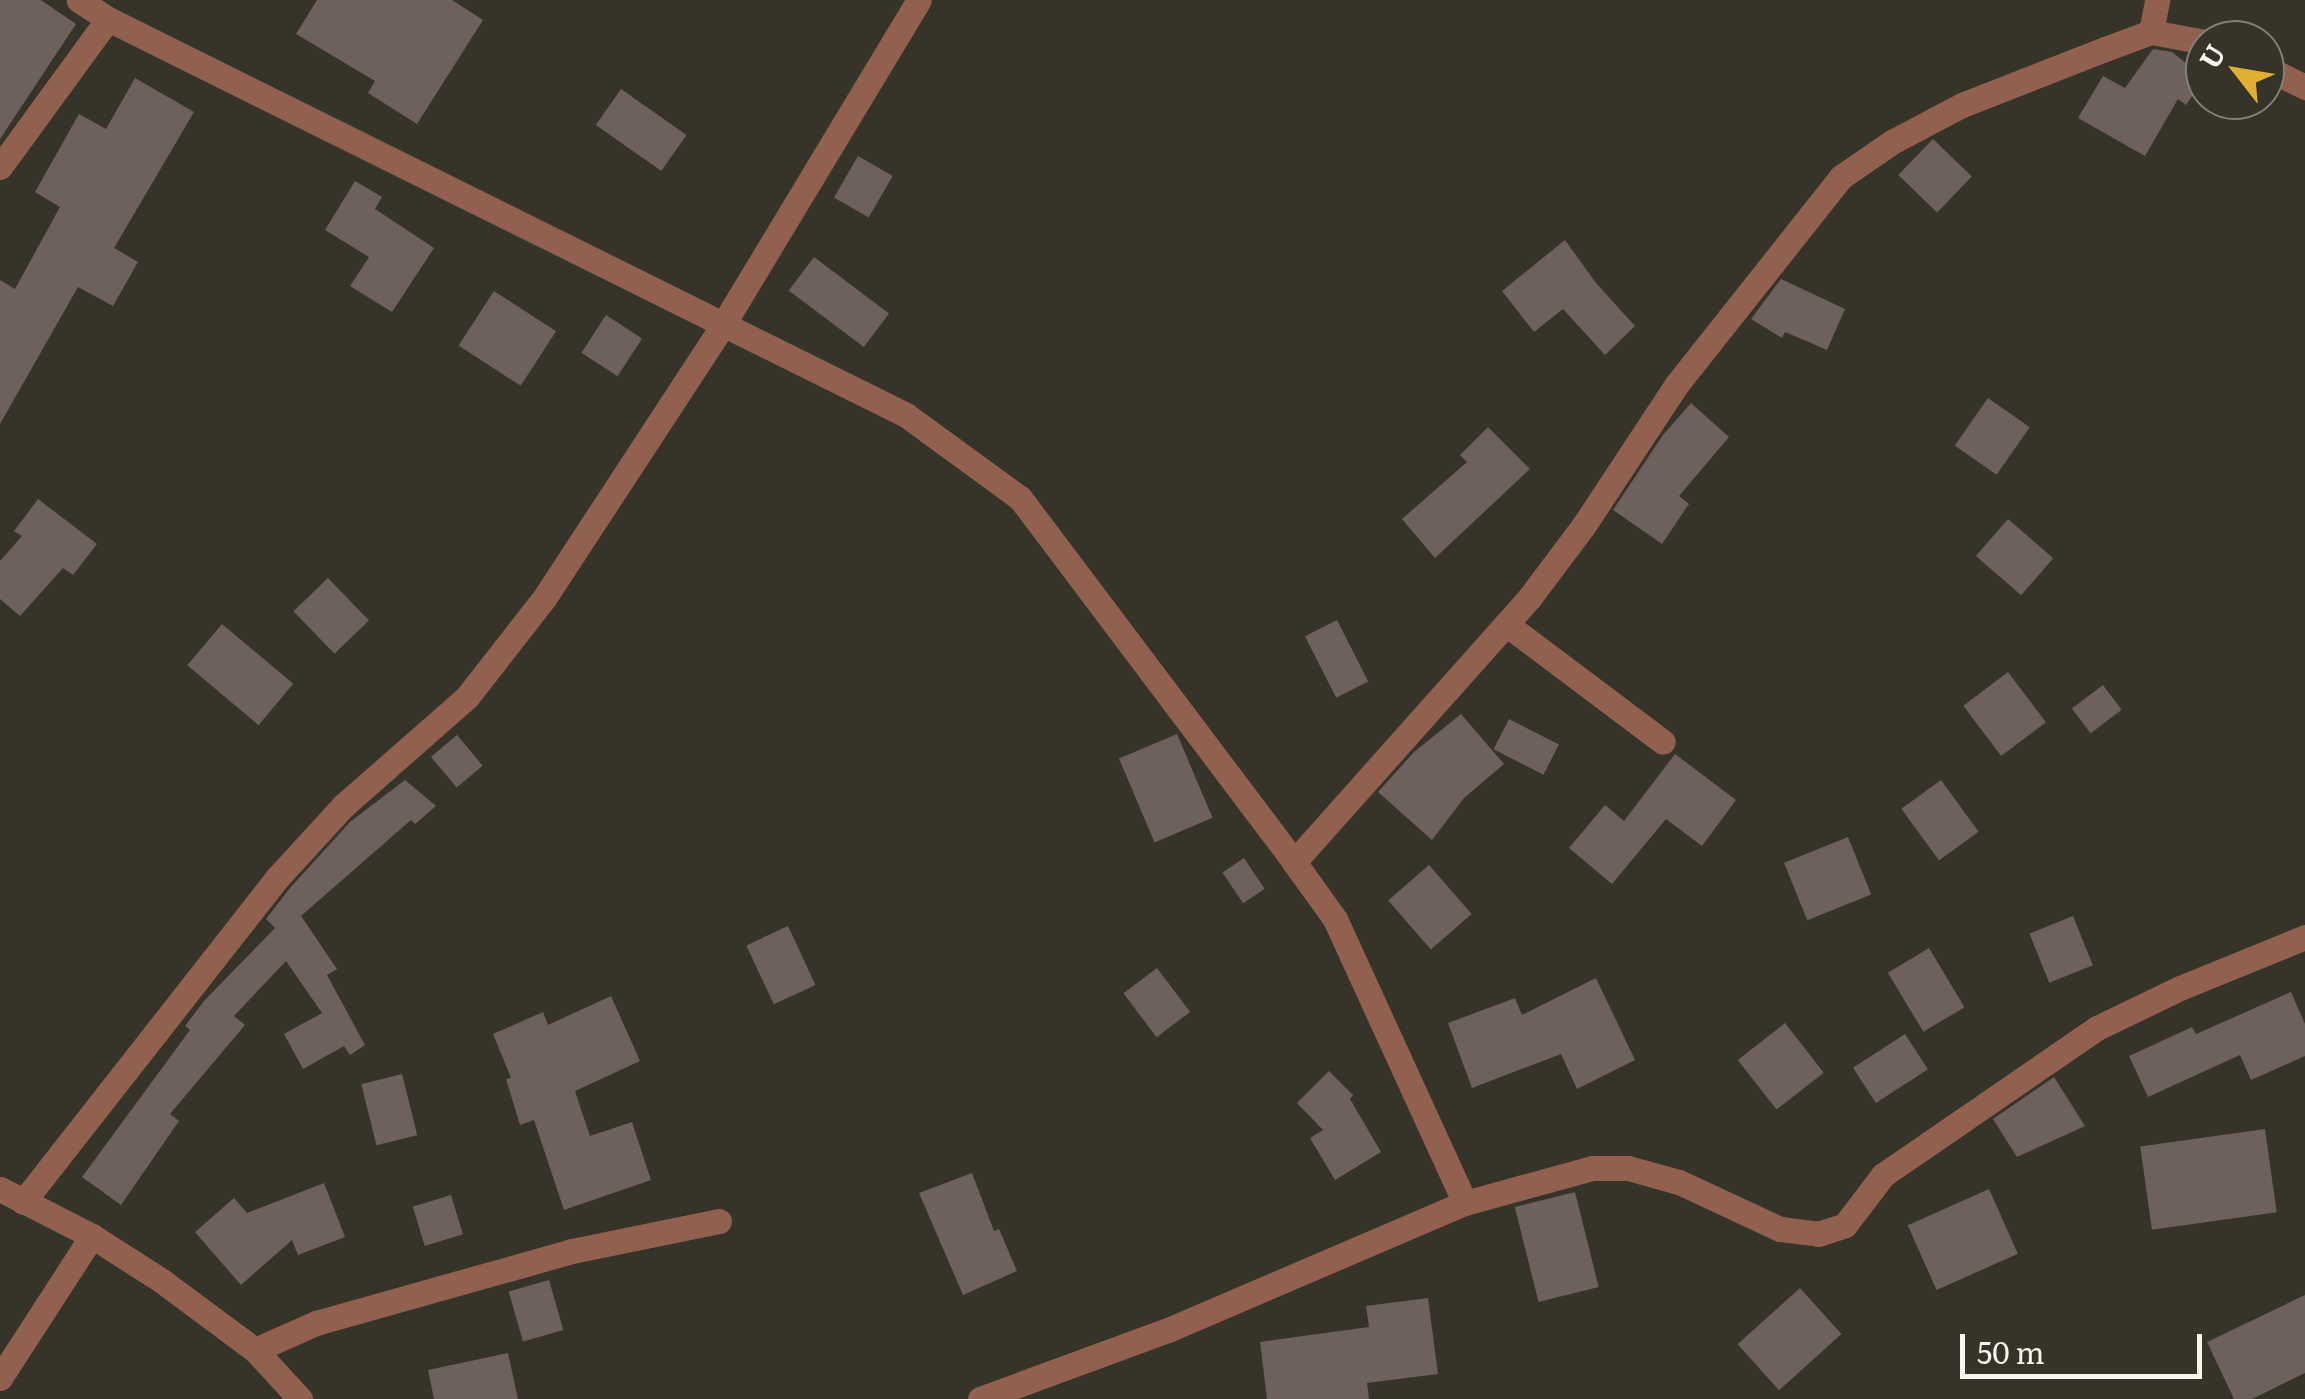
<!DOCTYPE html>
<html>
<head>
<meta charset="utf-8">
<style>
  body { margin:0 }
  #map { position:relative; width:2305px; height:1399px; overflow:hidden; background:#363329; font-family:Literata,serif }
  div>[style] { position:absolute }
  .building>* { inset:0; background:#6d605d; transform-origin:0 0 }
  .street>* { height:25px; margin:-12.5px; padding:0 12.5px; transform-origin:12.5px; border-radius:12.5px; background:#92604e }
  span { translate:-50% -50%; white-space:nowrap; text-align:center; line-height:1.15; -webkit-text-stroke:8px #363329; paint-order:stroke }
  .north { position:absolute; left:2185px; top:20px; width:100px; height:100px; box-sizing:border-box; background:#363329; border:2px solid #828077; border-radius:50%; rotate:301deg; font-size:28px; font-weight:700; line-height:40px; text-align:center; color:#f5f4ed }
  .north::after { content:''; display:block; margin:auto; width:35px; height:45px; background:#e0b034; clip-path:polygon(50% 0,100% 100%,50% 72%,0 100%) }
  .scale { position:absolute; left:1960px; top:1334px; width:242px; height:45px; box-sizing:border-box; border:5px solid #f5f4ed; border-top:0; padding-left:12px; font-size:30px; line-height:35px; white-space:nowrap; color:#f5f4ed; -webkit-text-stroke:8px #363329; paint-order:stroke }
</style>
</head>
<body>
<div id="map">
  <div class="building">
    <i style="clip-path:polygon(0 0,41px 0,76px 24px,0 139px)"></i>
    <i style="clip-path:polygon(317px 0,452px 0,483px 20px,417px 124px,368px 93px,375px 81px,296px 34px)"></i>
    <i style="clip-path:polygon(2153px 49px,2172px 52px,2205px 78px,2186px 105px,2178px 99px,2145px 156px,2078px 118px,2103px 76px,2125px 88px)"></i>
    <i style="clip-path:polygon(135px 78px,194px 112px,114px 248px,138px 262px,113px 306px,78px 287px,0 424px,0 280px,15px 289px,60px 207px,35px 192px,79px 114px,106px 129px)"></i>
    <i style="left:621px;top:89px;width:80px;height:44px;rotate:35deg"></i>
    <i style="left:1933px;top:139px;width:54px;height:50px;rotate:44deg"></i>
    <i style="left:858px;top:156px;width:40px;height:48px;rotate:30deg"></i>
    <i style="clip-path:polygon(355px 181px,382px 197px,375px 209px,434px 248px,392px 312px,350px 286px,369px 257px,325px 230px)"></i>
    <i style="clip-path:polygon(1565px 240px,1596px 283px,1635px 326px,1605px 355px,1563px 309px,1534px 332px,1502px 291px)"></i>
    <i style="left:814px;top:257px;width:94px;height:42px;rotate:37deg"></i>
    <i style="clip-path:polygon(1781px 279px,1845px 309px,1827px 350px,1785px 332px,1782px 338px,1751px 319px)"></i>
    <i style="left:494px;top:291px;width:74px;height:65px;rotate:33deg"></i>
    <i style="left:606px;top:315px;width:43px;height:45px;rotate:33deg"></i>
    <i style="left:1988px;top:398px;width:51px;height:58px;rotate:35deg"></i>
    <i style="clip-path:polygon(1691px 403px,1729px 437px,1679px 496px,1689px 504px,1662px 544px,1613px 510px,1663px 435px)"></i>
    <i style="clip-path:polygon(1488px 427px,1530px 469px,1435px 558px,1402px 519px,1467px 462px,1460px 455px)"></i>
    <i style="clip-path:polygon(38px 499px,97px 544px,73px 575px,63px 568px,20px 616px,0 599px,0 561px,22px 536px,14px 531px)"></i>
    <i style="left:2008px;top:519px;width:60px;height:49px;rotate:41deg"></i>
    <i style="left:328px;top:578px;width:59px;height:48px;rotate:46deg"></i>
    <i style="left:1337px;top:620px;width:69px;height:36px;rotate:63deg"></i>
    <i style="left:222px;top:624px;width:93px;height:54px;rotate:40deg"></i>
    <i style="left:2008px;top:672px;width:63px;height:56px;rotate:53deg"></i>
    <i style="left:2103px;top:685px;width:31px;height:39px;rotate:53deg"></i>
    <i style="clip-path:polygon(1461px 714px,1504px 764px,1464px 798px,1432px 840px,1378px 792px,1414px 752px)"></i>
    <i style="left:1509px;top:719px;width:56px;height:34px;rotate:27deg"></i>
    <i style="left:1177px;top:734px;width:91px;height:63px;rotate:67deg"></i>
    <i style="left:457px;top:735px;width:40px;height:34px;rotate:50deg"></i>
    <i style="clip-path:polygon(1675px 754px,1736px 800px,1702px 846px,1666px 819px,1612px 884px,1569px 848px,1605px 805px,1624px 821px)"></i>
    <i style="clip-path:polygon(405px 780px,436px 806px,415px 824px,411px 820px,301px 916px,337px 969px,327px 975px,365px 1045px,350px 1055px,344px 1046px,303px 1069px,284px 1034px,322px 1013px,286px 961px,234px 1016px,245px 1025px,170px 1114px,179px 1121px,121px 1205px,82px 1177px,190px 1030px,185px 1026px,204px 1001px,275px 928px,266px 919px,290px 888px,350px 822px)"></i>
    <i style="left:1941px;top:780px;width:64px;height:49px;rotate:54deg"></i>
    <i style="left:1848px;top:837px;width:62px;height:69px;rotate:68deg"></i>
    <i style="left:1244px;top:858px;width:37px;height:26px;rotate:56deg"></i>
    <i style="left:1429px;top:865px;width:65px;height:54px;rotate:49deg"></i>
    <i style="left:2073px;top:916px;width:53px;height:47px;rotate:68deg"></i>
    <i style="left:788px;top:926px;width:65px;height:46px;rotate:65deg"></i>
    <i style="left:1929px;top:948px;width:69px;height:48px;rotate:59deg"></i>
    <i style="left:1157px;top:968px;width:55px;height:42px;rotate:53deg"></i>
    <i style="clip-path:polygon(1596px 978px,1635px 1060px,1577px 1089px,1561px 1054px,1472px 1088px,1448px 1023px,1515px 998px,1522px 1015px)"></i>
    <i style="clip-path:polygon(2291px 992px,2305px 1024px,2305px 1056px,2251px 1080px,2240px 1055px,2148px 1097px,2129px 1056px,2192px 1027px,2196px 1034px)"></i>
    <i style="clip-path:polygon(611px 996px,640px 1061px,575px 1091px,590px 1136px,632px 1122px,651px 1180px,564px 1210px,534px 1120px,520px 1125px,506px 1079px,511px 1078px,493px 1034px,543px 1012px,548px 1025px)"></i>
    <i style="left:1785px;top:1023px;width:63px;height:60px;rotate:52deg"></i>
    <i style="left:1905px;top:1034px;width:42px;height:62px;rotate:57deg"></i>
    <i style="clip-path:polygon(1329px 1071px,1353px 1095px,1350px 1099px,1381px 1152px,1335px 1180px,1310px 1138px,1323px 1130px,1297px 1103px)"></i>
    <i style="left:402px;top:1074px;width:63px;height:42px;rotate:76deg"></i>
    <i style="clip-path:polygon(2054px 1077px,2085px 1126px,2017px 1157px,1993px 1119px)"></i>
    <i style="left:2265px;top:1129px;width:84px;height:126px;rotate:82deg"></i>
    <i style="clip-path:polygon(972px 1173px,994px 1231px,999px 1229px,1017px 1271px,963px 1295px,919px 1193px)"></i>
    <i style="clip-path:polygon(324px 1183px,345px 1237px,298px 1255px,292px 1240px,241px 1285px,195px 1232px,234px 1198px,247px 1213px)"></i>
    <i style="left:1989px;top:1189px;width:71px;height:89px;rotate:66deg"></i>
    <i style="left:1575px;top:1192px;width:98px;height:62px;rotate:76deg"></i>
    <i style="left:451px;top:1195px;width:41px;height:40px;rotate:73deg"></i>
    <i style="left:549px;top:1280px;width:52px;height:42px;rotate:74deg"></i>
    <i style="left:1800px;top:1288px;width:62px;height:84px;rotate:48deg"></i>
    <i style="clip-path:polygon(2305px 1295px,2305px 1373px,2252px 1399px,2234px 1399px,2207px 1342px)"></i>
    <i style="clip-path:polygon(1428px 1298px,1438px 1374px,1367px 1383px,1369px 1399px,1267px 1399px,1260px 1342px,1369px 1327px,1366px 1306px)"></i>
    <i style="clip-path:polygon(508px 1353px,518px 1399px,434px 1399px,428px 1370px)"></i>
  </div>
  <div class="street">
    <i style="left:108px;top:19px;width:891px;rotate:26.39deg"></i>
    <i style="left:906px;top:415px;width:141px;rotate:36.1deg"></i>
    <i style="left:1020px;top:498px;width:456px;rotate:53deg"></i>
    <i style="left:2151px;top:32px;width:33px;rotate:-79deg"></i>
    <i style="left:2265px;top:67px;width:45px;rotate:26.6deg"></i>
    <i style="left:0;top:167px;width:183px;rotate:-53.9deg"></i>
    <i style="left:108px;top:19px;width:35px;rotate:-147deg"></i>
    <i style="left:1506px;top:624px;width:196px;rotate:36.9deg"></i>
    <i style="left:0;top:1189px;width:103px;rotate:27.1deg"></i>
    <i style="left:92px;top:1236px;width:83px;rotate:32.7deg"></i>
    <i style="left:162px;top:1281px;width:116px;rotate:36.6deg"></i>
    <i style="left:255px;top:1350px;width:67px;rotate:47.4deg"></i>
    <i style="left:23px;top:1202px;width:413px;rotate:-51.9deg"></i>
    <i style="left:278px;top:877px;width:96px;rotate:-47.5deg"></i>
    <i style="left:343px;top:806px;width:165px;rotate:-41.3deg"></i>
    <i style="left:467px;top:697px;width:127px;rotate:-52deg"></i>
    <i style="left:545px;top:597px;width:327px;rotate:-56.8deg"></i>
    <i style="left:724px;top:323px;width:377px;rotate:-58.9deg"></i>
    <i style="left:1465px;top:1203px;width:312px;rotate:-114.6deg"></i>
    <i style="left:1335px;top:919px;width:70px;rotate:-125.7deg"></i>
    <i style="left:1294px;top:862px;width:355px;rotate:-48.3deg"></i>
    <i style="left:1530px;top:597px;width:90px;rotate:-53.1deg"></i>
    <i style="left:1584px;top:525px;width:169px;rotate:-56.6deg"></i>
    <i style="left:1677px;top:384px;width:264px;rotate:-51.6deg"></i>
    <i style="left:1841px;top:177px;width:62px;rotate:-34.5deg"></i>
    <i style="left:1892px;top:142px;width:79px;rotate:-27.9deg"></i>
    <i style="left:1962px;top:105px;width:154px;rotate:-21.4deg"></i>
    <i style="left:2105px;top:49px;width:49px;rotate:-20.3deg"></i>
    <i style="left:2151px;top:32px;width:55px;rotate:10.5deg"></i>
    <i style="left:255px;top:1350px;width:67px;rotate:-23.9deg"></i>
    <i style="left:316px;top:1323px;width:266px;rotate:-15.7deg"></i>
    <i style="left:572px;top:1251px;width:150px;rotate:-11.5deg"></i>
    <i style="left:0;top:1378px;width:169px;rotate:-57.1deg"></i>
    <i style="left:980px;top:1399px;width:200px;rotate:-20.2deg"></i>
    <i style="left:1168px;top:1330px;width:323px;rotate:-23.2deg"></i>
    <i style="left:1465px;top:1203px;width:132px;rotate:-15.4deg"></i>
    <i style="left:1592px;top:1168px;width:36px"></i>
    <i style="left:1628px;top:1168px;width:53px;rotate:15.4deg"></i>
    <i style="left:1679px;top:1182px;width:111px;rotate:25deg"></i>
    <i style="left:1780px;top:1229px;width:38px;rotate:7deg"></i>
    <i style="left:1818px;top:1234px;width:28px;rotate:-18deg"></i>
    <i style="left:1845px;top:1225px;width:63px;rotate:-52.8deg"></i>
    <i style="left:1883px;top:1175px;width:260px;rotate:-34.5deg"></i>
    <i style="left:2097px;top:1028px;width:92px;rotate:-25.7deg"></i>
    <i style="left:2180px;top:988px;width:135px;rotate:-22.2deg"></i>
  </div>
  <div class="north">U</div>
  <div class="scale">50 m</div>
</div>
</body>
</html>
